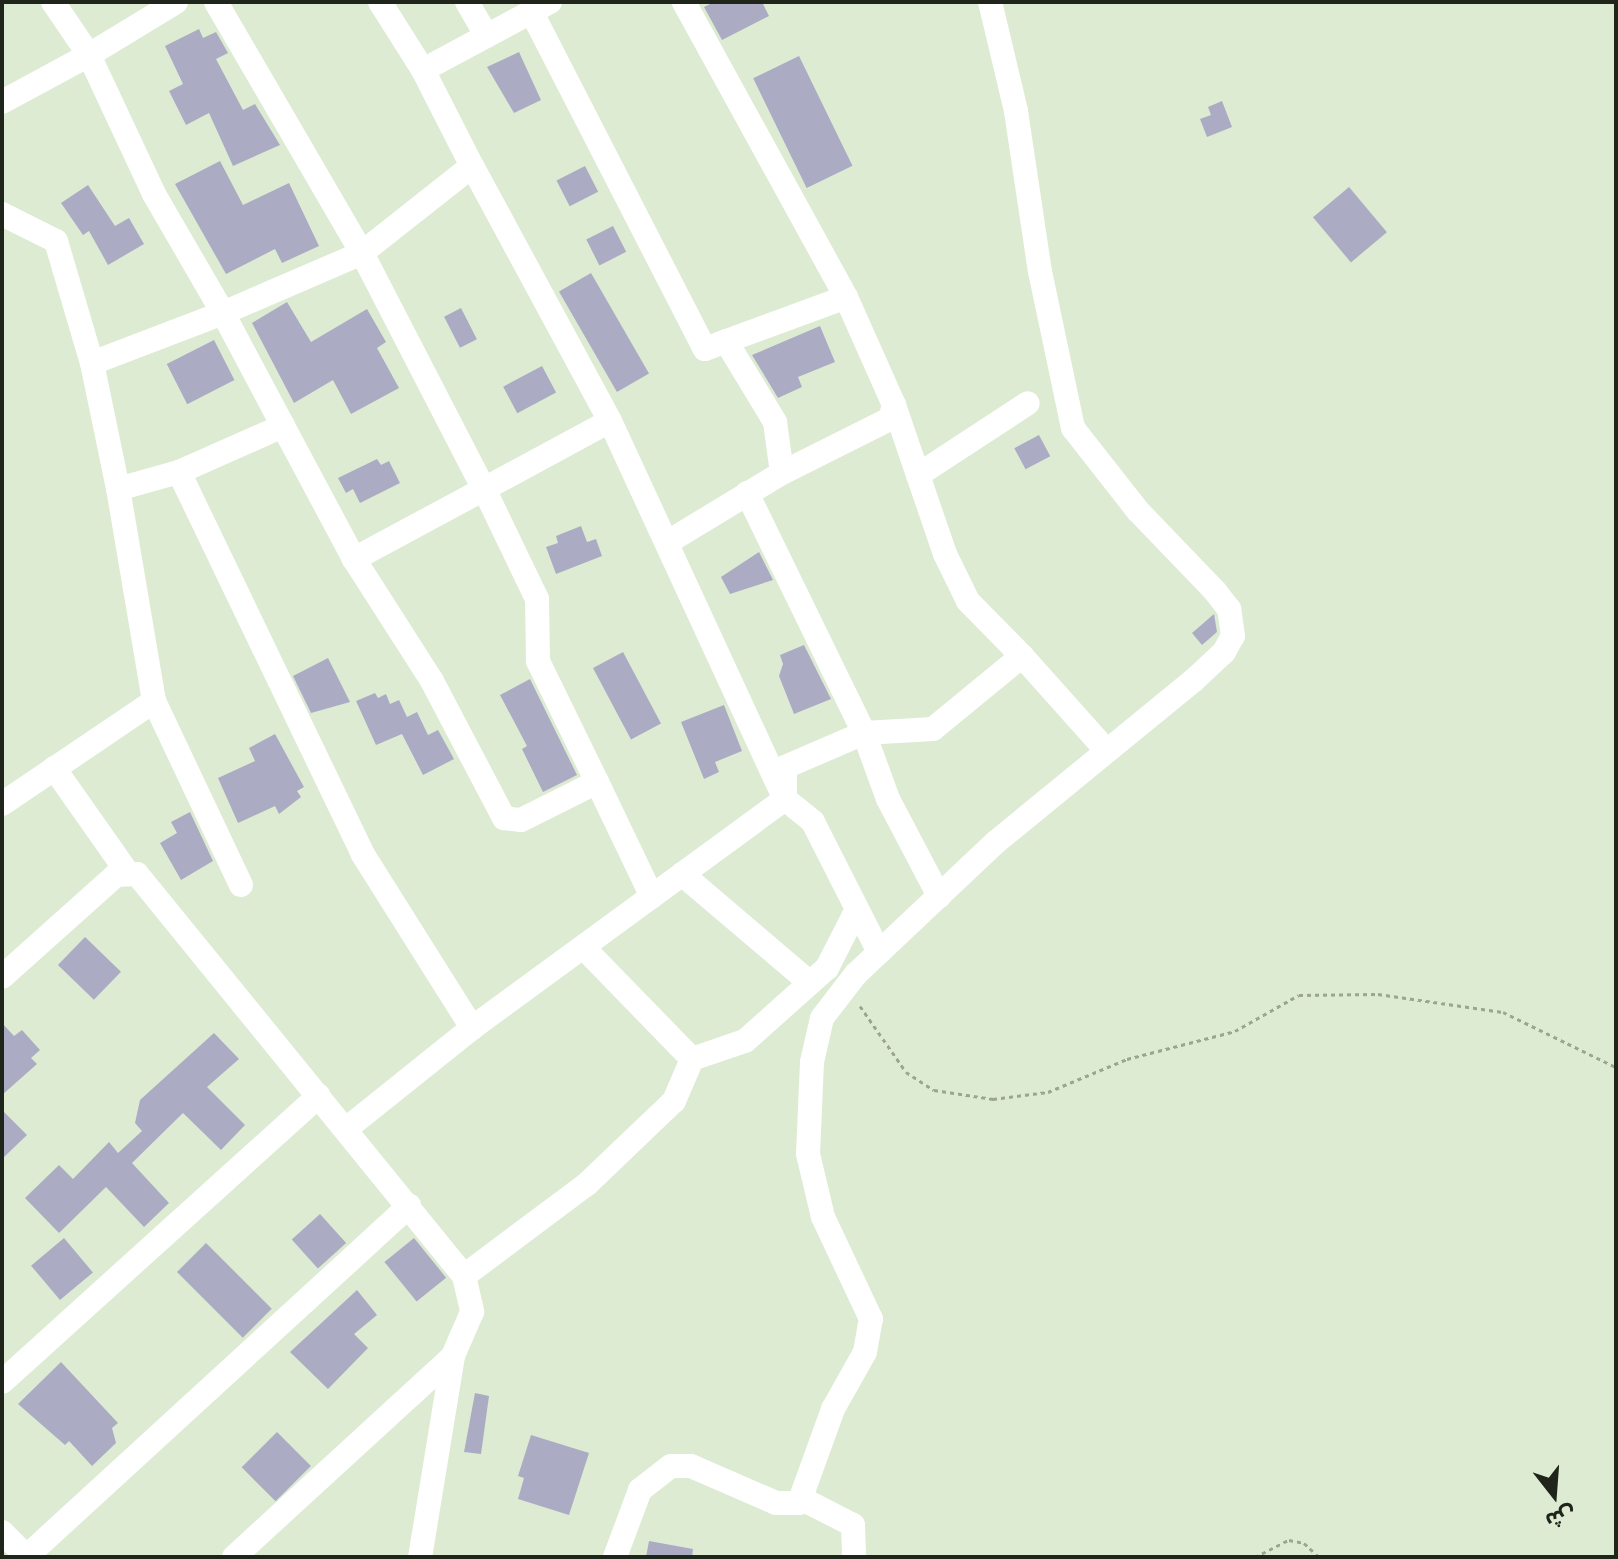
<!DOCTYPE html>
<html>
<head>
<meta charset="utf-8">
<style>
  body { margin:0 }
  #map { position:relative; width:1618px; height:1559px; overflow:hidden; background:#ddebd3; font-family:Mulish,"Noto Sans Arabic",sans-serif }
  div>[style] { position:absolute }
  .building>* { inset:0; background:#acabc4; transform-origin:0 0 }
  .path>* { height:3px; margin-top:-1.5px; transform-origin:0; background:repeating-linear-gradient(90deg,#9aa592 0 4px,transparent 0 8px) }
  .minor>* { height:24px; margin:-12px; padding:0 12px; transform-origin:12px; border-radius:12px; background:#fff }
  span { translate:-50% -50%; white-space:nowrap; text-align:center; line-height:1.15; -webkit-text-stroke:8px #ddebd3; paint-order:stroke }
  .frame { position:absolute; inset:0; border:4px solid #20251c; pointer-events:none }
  .north { position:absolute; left:1514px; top:1455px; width:80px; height:80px; -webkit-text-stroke:6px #ddebd3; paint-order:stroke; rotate:163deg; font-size:22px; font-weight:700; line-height:32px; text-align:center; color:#20251c }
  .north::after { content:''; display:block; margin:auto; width:28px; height:36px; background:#20251c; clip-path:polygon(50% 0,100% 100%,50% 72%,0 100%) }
</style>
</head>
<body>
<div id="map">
  <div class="building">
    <i style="clip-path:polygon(714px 2px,762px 2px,769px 16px,722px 40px,704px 7px)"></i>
    <i style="clip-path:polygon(199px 29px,203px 38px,216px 32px,228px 53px,216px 59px,243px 110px,255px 104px,280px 145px,233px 166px,209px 113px,186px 125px,169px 91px,183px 84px,165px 46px)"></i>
    <i style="clip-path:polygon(519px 52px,541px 100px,514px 113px,487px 67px)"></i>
    <i style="left:799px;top:56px;width:122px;height:51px;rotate:64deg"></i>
    <i style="clip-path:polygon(1222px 101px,1232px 127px,1207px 137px,1200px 119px,1211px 115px,1208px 107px)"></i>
    <i style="clip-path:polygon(220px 161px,243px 205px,289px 183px,319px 246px,282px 263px,275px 249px,226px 274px,175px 184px)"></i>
    <i style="left:585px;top:166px;width:29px;height:32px;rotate:63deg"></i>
    <i style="clip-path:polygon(88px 185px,115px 226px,129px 218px,144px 244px,108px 265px,89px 231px,83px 235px,61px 203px)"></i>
    <i style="left:1349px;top:187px;width:59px;height:47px;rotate:50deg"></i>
    <i style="left:613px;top:226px;width:29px;height:30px;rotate:63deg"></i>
    <i style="left:591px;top:273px;width:116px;height:37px;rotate:60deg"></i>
    <i style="clip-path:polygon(287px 302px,311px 342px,367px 309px,386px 342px,377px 348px,399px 388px,351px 414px,333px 380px,294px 403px,252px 323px)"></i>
    <i style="left:461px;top:308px;width:35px;height:19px;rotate:63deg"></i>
    <i style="clip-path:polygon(820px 326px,835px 362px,798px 377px,802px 387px,778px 398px,752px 355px)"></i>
    <i style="left:214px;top:340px;width:45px;height:53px;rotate:63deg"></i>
    <i style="left:542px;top:366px;width:30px;height:44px;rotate:62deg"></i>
    <i style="left:1039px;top:435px;width:24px;height:28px;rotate:62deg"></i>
    <i style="clip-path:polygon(377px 459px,381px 465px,389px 461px,400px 483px,360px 503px,353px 489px,346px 493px,338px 478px)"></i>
    <i style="clip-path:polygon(581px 526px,587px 542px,596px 539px,602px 556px,556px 574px,546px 547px,558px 543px,556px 536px)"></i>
    <i style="clip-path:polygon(759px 552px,773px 580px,730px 594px,721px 577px)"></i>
    <i style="clip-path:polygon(1214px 614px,1217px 632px,1202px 645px,1192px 633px)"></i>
    <i style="clip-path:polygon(804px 645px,831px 699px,794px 714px,779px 676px,783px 664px,780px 655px)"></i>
    <i style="left:623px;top:652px;width:81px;height:34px;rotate:62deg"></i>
    <i style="clip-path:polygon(328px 658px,350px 702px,311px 713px,293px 676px)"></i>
    <i style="clip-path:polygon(530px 679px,577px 775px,543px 792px,522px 749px,527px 746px,500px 695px)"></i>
    <i style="clip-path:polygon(375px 693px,378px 698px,386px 694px,390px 704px,399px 700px,407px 717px,417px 712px,428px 735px,438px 730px,454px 759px,423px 775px,402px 734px,376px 745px,356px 701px)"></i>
    <i style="clip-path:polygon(724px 705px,742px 751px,715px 762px,719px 772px,704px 779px,681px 722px)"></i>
    <i style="clip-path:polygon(275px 734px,304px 787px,297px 791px,301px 797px,279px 814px,275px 806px,238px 823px,218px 778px,255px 761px,249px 748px)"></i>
    <i style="clip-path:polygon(190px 812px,213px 861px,181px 880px,160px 843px,177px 833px,171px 822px)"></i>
    <i style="left:85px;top:937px;width:50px;height:39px;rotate:44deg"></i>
    <i style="clip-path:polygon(2px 1023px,14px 1036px,22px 1030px,40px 1050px,31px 1058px,37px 1064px,2px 1095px)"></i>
    <i style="clip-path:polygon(214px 1033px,239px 1059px,207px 1087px,245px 1125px,221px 1150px,183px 1113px,132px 1163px,169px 1203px,144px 1227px,106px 1187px,59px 1233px,25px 1198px,59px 1165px,73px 1179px,109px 1142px,118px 1153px,142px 1131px,135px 1123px,140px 1100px)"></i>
    <i style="clip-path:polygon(2px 1110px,27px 1135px,2px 1159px)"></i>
    <i style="left:320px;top:1214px;width:39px;height:38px;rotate:48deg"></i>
    <i style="left:64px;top:1238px;width:45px;height:43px;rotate:50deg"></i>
    <i style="left:414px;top:1238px;width:51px;height:38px;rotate:51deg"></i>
    <i style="left:206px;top:1243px;width:93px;height:41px;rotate:45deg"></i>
    <i style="clip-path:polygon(357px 1290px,377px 1315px,354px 1334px,368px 1348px,328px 1389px,290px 1352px)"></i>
    <i style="clip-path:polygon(61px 1362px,118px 1423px,112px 1428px,116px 1443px,92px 1466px,69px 1441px,65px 1445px,18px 1404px)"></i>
    <i style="clip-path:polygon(475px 1393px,489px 1396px,481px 1454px,464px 1452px)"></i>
    <i style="left:277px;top:1432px;width:48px;height:50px;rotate:45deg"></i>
    <i style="clip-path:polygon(531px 1435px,589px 1453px,569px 1515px,518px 1499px,524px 1478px,518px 1476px)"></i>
    <i style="clip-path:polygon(649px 1541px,693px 1549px,692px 1557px,646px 1557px)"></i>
  </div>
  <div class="path">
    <i style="left:860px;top:1006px;width:80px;rotate:55.1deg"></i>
    <i style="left:906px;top:1072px;width:33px;rotate:33deg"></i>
    <i style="left:934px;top:1090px;width:60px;rotate:8.7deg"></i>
    <i style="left:993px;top:1099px;width:55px;rotate:-7.3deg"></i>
    <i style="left:1048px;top:1092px;width:86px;rotate:-22.7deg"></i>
    <i style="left:1127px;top:1059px;width:112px;rotate:-14.5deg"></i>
    <i style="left:1235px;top:1031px;width:73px;rotate:-29.4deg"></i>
    <i style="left:1299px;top:995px;width:79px;rotate:-0.7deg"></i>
    <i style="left:1378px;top:994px;width:126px;rotate:8.2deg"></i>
    <i style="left:1503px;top:1012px;width:126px;rotate:26deg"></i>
    <i style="left:1255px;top:1557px;width:38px;rotate:-27deg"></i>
    <i style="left:1289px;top:1540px;width:15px;rotate:11deg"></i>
    <i style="left:1304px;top:1543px;width:21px;rotate:43deg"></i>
  </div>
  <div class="minor">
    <i style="left:53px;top:2px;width:64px;rotate:55.8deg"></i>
    <i style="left:89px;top:55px;width:102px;rotate:-31.3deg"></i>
    <i style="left:380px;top:2px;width:80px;rotate:57.7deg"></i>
    <i style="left:423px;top:70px;width:108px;rotate:63deg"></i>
    <i style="left:467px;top:2px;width:39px;rotate:60deg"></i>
    <i style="left:531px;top:11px;width:380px;rotate:62.8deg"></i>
    <i style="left:705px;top:349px;width:150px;rotate:-20.2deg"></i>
    <i style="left:846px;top:297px;width:337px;rotate:-118.8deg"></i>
    <i style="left:423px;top:70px;width:144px;rotate:-28.2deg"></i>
    <i style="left:2px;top:102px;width:99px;rotate:-28.4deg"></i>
    <i style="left:89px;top:55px;width:153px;rotate:64.9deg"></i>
    <i style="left:154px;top:194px;width:138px;rotate:59.9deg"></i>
    <i style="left:223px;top:313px;width:140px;rotate:159.1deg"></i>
    <i style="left:2px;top:214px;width:60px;rotate:26.6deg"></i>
    <i style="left:56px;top:241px;width:127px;rotate:73.6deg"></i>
    <i style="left:92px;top:363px;width:129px;rotate:78.3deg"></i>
    <i style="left:726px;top:341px;width:95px;rotate:58.8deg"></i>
    <i style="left:775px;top:422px;width:51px;rotate:82.2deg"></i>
    <i style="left:782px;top:473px;width:121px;rotate:-26.6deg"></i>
    <i style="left:890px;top:419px;width:15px;rotate:-74deg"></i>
    <i style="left:894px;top:405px;width:118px;rotate:-114deg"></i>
    <i style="left:610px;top:421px;width:417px;rotate:65.2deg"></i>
    <i style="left:785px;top:799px;width:36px;rotate:39deg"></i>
    <i style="left:813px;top:822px;width:146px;rotate:63.1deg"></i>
    <i style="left:283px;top:426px;width:151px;rotate:61.9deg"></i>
    <i style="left:354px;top:559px;width:145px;rotate:57.4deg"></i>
    <i style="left:432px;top:681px;width:155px;rotate:62.3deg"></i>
    <i style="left:504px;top:818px;width:17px;rotate:7deg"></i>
    <i style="left:521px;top:820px;width:85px;rotate:-26.6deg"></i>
    <i style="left:597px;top:782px;width:135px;rotate:-116deg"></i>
    <i style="left:538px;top:661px;width:62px;rotate:-90.9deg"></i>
    <i style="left:537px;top:599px;width:122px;rotate:-115.7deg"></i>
    <i style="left:484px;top:489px;width:148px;rotate:151.7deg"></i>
    <i style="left:179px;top:472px;width:114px;rotate:-23.9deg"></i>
    <i style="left:283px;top:426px;width:128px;rotate:-118deg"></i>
    <i style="left:223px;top:313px;width:151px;rotate:-23.3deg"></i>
    <i style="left:362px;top:253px;width:266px;rotate:62.7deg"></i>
    <i style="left:484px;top:489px;width:143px;rotate:-28.4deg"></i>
    <i style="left:610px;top:421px;width:290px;rotate:-118.4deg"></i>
    <i style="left:472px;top:166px;width:140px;rotate:141.7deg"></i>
    <i style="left:362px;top:253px;width:290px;rotate:-120.2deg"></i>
    <i style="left:918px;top:475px;width:131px;rotate:-33.2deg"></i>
    <i style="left:747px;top:493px;width:267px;rotate:64deg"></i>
    <i style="left:864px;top:733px;width:69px;rotate:-3.3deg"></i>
    <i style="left:933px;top:729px;width:115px;rotate:-39.4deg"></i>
    <i style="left:1022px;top:656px;width:77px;rotate:-134.5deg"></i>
    <i style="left:968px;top:601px;width:52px;rotate:-116.1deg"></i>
    <i style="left:945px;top:554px;width:157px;rotate:-108.9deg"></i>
    <i style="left:668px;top:542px;width:133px;rotate:-31.2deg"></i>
    <i style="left:1022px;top:656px;width:126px;rotate:48.2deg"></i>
    <i style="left:54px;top:768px;width:127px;rotate:54.9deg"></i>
    <i style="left:597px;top:782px;width:127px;rotate:64.4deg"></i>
    <i style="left:785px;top:796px;width:29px;rotate:-90deg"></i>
    <i style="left:785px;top:767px;width:86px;rotate:-23.3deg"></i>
    <i style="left:864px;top:733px;width:70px;rotate:70deg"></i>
    <i style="left:888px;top:799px;width:110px;rotate:62.3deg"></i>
    <i style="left:2px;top:804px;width:184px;rotate:-34.1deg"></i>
    <i style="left:682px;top:874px;width:168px;rotate:40.4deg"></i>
    <i style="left:241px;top:885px;width:204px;rotate:-115.3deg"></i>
    <i style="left:154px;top:701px;width:215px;rotate:-99.6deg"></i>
    <i style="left:118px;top:489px;width:63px;rotate:-15.6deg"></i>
    <i style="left:179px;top:472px;width:423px;rotate:64.3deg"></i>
    <i style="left:362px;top:853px;width:207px;rotate:57.8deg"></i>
    <i style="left:583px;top:947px;width:156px;rotate:45.8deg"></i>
    <i style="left:2px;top:977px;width:153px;rotate:-41.8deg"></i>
    <i style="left:116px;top:875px;width:21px;rotate:-3deg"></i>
    <i style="left:137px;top:874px;width:518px;rotate:50.87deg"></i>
    <i style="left:464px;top:1276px;width:37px;rotate:77deg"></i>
    <i style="left:472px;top:1312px;width:48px;rotate:113.4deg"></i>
    <i style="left:453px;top:1356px;width:204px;rotate:99.3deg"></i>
    <i style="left:346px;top:1129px;width:161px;rotate:-38.7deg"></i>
    <i style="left:472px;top:1028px;width:388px;rotate:-36.2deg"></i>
    <i style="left:464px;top:1276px;width:154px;rotate:-36.8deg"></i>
    <i style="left:587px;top:1184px;width:120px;rotate:-43.7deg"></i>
    <i style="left:674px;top:1101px;width:46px;rotate:-66.8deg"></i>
    <i style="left:692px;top:1059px;width:56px;rotate:-18.8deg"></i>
    <i style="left:745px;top:1041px;width:110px;rotate:-41.7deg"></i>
    <i style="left:827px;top:968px;width:66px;rotate:-63deg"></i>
    <i style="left:2px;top:1382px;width:427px;rotate:-42.1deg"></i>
    <i style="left:802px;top:1499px;width:57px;rotate:27deg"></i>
    <i style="left:853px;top:1525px;width:32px;rotate:88deg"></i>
    <i style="left:2px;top:1532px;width:31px;rotate:45deg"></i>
    <i style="left:26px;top:1557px;width:520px;rotate:-42.5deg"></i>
    <i style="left:234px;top:1557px;width:297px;rotate:-42.5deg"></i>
    <i style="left:615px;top:1557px;width:72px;rotate:-69.5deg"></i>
    <i style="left:640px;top:1490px;width:39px;rotate:-38deg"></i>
    <i style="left:671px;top:1466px;width:20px"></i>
    <i style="left:691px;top:1466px;width:93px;rotate:23.5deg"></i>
    <i style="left:776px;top:1503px;width:23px"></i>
    <i style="left:799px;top:1503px;width:100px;rotate:-70.1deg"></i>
    <i style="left:833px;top:1409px;width:65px;rotate:-60.7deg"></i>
    <i style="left:865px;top:1352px;width:34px;rotate:-80deg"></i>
    <i style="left:871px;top:1319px;width:113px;rotate:-115.2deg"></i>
    <i style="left:823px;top:1217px;width:65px;rotate:-103.4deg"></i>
    <i style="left:808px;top:1154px;width:92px;rotate:-87.5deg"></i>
    <i style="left:812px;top:1062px;width:45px;rotate:-77.2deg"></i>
    <i style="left:822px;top:1018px;width:56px;rotate:-52.3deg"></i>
    <i style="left:856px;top:974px;width:192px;rotate:-43.3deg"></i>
    <i style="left:996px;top:842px;width:256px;rotate:-39.3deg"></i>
    <i style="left:1194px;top:680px;width:41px;rotate:-43deg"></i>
    <i style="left:1224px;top:652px;width:18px;rotate:-61deg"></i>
    <i style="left:1233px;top:636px;width:27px;rotate:-98deg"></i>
    <i style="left:1229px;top:609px;width:23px;rotate:-128deg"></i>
    <i style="left:1215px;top:591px;width:111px;rotate:-133.9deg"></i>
    <i style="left:1138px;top:511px;width:105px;rotate:-128.1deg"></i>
    <i style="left:1073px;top:428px;width:159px;rotate:-101.9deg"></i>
    <i style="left:1040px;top:272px;width:163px;rotate:-98.5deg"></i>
    <i style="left:1016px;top:111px;width:112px;rotate:-103.4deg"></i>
  </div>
  <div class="frame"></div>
  <div class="north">ش</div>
</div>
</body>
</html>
